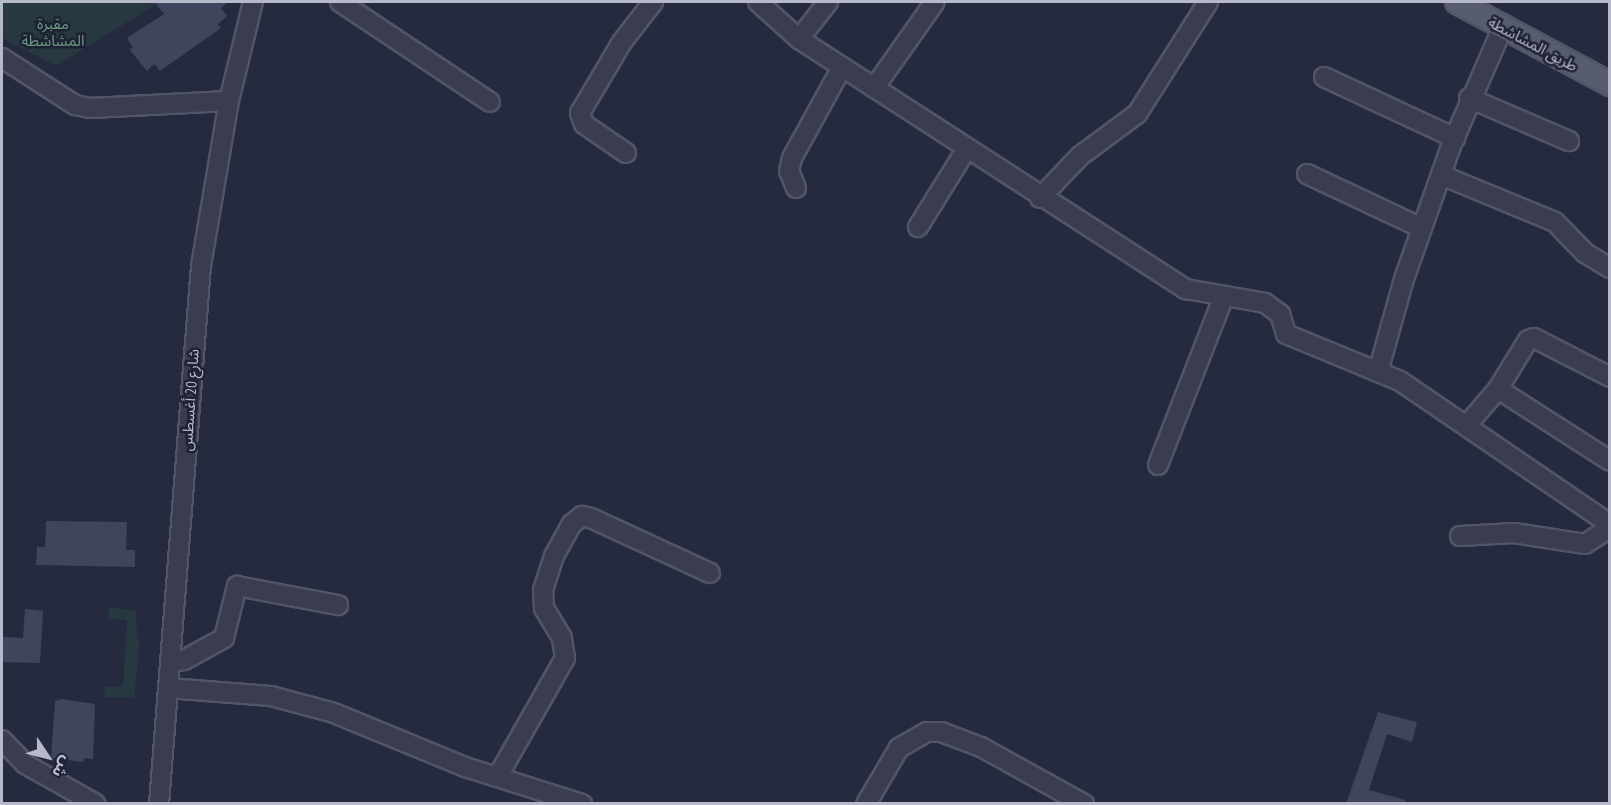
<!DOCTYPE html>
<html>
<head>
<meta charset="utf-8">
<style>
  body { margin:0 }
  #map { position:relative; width:1611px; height:805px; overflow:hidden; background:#252a3f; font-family:"PT Sans Narrow","Noto Sans Arabic",sans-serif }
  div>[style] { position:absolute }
  .green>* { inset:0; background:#273840 }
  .building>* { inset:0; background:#3f455d }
  .roads { filter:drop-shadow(2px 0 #515567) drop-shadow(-2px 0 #515567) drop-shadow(0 2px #515567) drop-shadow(0 -2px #515567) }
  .minor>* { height:18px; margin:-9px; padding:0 9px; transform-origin:9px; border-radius:9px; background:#393d4f }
  .major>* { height:22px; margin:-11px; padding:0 11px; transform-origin:11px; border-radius:11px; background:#575c6f }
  span { translate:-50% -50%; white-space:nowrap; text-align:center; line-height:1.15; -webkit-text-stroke:5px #1e2234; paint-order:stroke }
  .park-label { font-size:15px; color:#6d9b82 }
  .street-label { font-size:15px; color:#b6b9ca }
  .frame { position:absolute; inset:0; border:3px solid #b6b9ca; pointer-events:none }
  .north { position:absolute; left:18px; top:727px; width:60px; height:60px; -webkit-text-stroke:4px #1e2234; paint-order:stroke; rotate:125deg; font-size:16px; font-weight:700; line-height:24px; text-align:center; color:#b6b9ca }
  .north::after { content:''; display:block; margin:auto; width:21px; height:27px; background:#b6b9ca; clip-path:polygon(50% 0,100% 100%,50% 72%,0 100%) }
</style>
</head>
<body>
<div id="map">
  <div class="green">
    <i style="clip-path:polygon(2px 2px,160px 2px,56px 66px,2px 38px)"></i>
    <i style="clip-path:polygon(109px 607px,136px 611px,137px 639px,140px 639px,134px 698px,104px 697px,105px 687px,123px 686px,127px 620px,109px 619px)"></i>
  </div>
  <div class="building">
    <i style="clip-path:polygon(154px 2px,228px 2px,221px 8px,227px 16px,218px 24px,221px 28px,160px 71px,154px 64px,147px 71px,129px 49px,133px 48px,127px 38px,164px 14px)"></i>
    <i style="clip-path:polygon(46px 521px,127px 522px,126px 550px,135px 550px,135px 567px,36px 565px,37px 547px,45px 547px)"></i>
    <i style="clip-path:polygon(25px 609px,43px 611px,40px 663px,2px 662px,2px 637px,23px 638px)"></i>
    <i style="clip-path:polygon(62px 699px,95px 704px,93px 759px,84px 758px,83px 762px,51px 758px,55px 701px)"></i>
    <i style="clip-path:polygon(1378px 712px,1417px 722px,1412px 742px,1387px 734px,1369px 790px,1405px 800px,1405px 804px,1346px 804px)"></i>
  </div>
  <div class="roads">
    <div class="minor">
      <i style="left:340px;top:2px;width:180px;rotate:33.7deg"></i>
      <i style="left:758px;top:2px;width:55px;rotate:42.1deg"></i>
      <i style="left:799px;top:39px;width:461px;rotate:32.9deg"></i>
      <i style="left:1186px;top:289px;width:80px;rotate:10deg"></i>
      <i style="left:1265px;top:303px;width:19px;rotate:36deg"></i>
      <i style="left:1280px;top:314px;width:21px;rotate:73deg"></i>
      <i style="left:1286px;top:334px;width:123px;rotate:22.4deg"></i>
      <i style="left:1400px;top:381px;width:254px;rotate:34.3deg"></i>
      <i style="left:799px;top:39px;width:47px;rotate:-51.9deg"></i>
      <i style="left:2px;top:58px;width:87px;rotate:32.8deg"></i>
      <i style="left:75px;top:105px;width:15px;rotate:11deg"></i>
      <i style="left:90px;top:108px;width:139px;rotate:-2.9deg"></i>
      <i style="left:1324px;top:77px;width:145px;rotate:25deg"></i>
      <i style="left:874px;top:88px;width:105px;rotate:-54.7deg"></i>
      <i style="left:1469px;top:98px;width:109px;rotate:23.3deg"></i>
      <i style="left:626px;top:153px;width:51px;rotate:-145.4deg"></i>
      <i style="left:584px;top:124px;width:12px;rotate:-110deg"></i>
      <i style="left:580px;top:113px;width:82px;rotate:-59.4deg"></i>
      <i style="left:622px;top:42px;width:51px;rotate:-52.2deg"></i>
      <i style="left:1307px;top:174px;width:127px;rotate:25.2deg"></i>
      <i style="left:1441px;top:175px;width:123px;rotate:22.4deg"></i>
      <i style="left:1555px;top:222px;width:43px;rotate:45.9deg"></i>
      <i style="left:1585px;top:253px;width:29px;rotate:31deg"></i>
      <i style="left:796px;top:188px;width:18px;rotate:-112deg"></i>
      <i style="left:789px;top:171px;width:13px;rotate:-77deg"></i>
      <i style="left:792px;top:158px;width:104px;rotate:-61.2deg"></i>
      <i style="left:1040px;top:198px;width:58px;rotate:-46.4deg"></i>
      <i style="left:1080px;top:156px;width:71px;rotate:-36.4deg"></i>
      <i style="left:1137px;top:114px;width:133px;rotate:-57.6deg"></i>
      <i style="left:918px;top:227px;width:91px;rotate:-58.1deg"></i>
      <i style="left:1378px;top:372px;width:97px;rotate:-74.4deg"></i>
      <i style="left:1404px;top:279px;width:141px;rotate:-70.5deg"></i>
      <i style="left:1451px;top:146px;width:128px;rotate:-66.4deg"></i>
      <i style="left:1498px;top:389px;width:133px;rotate:32.7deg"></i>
      <i style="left:1467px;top:425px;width:48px;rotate:-49.3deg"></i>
      <i style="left:1498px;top:389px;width:57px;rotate:-58.5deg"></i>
      <i style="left:1528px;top:340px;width:6px;rotate:-18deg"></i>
      <i style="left:1534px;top:338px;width:85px;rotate:27.2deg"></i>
      <i style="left:1158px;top:465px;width:181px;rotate:-68.7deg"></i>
      <i style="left:1460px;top:536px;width:54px;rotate:-3.2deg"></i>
      <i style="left:1514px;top:533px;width:72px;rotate:8.8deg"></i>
      <i style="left:1585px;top:544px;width:30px;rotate:-33deg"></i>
      <i style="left:170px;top:662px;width:14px;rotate:-8deg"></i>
      <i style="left:184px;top:660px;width:46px;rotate:-28.8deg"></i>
      <i style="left:224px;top:638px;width:54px;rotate:-76deg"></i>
      <i style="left:237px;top:586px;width:103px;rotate:10.7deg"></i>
      <i style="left:168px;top:688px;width:103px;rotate:4.4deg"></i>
      <i style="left:271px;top:696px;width:65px;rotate:15.1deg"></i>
      <i style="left:334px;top:713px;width:142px;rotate:22.4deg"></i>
      <i style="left:465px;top:767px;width:123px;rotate:17.5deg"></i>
      <i style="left:2px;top:740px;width:33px;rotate:46deg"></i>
      <i style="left:25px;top:764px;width:81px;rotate:29.4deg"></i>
      <i style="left:498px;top:776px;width:136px;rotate:-60.4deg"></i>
      <i style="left:565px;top:658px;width:20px;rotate:-99deg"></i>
      <i style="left:562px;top:638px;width:35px;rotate:-121deg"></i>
      <i style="left:544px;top:608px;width:18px;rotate:-93deg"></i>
      <i style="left:543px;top:590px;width:36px;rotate:-72deg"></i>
      <i style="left:554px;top:556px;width:37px;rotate:-61deg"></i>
      <i style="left:572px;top:524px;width:13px;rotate:-39deg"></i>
      <i style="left:582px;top:516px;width:9px;rotate:13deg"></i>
      <i style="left:591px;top:518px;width:131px;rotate:24.8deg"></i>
      <i style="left:159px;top:804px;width:540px;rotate:-85.54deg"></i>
      <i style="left:201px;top:266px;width:167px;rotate:-80.4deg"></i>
      <i style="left:229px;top:101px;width:102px;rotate:-76.4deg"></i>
      <i style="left:866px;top:804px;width:65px;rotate:-59.5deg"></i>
      <i style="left:899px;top:748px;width:32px;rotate:-30deg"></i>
      <i style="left:927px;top:732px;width:14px"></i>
      <i style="left:941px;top:732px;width:43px;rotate:20.6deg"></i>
      <i style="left:981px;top:747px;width:118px;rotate:29deg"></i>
    </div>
    <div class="major">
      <i style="left:1457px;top:2px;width:174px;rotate:28.2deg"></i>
    </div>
  </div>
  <div class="park-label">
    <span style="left:53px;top:32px">مقبرة<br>المشاشطة</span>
  </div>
  <div class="street-label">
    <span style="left:1533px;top:44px;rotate:28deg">طريق المشاشطة</span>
    <span style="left:190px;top:400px;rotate:-86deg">شارع 20 أغسطس</span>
  </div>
  <div class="frame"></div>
  <div class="north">ش</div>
</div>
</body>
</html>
